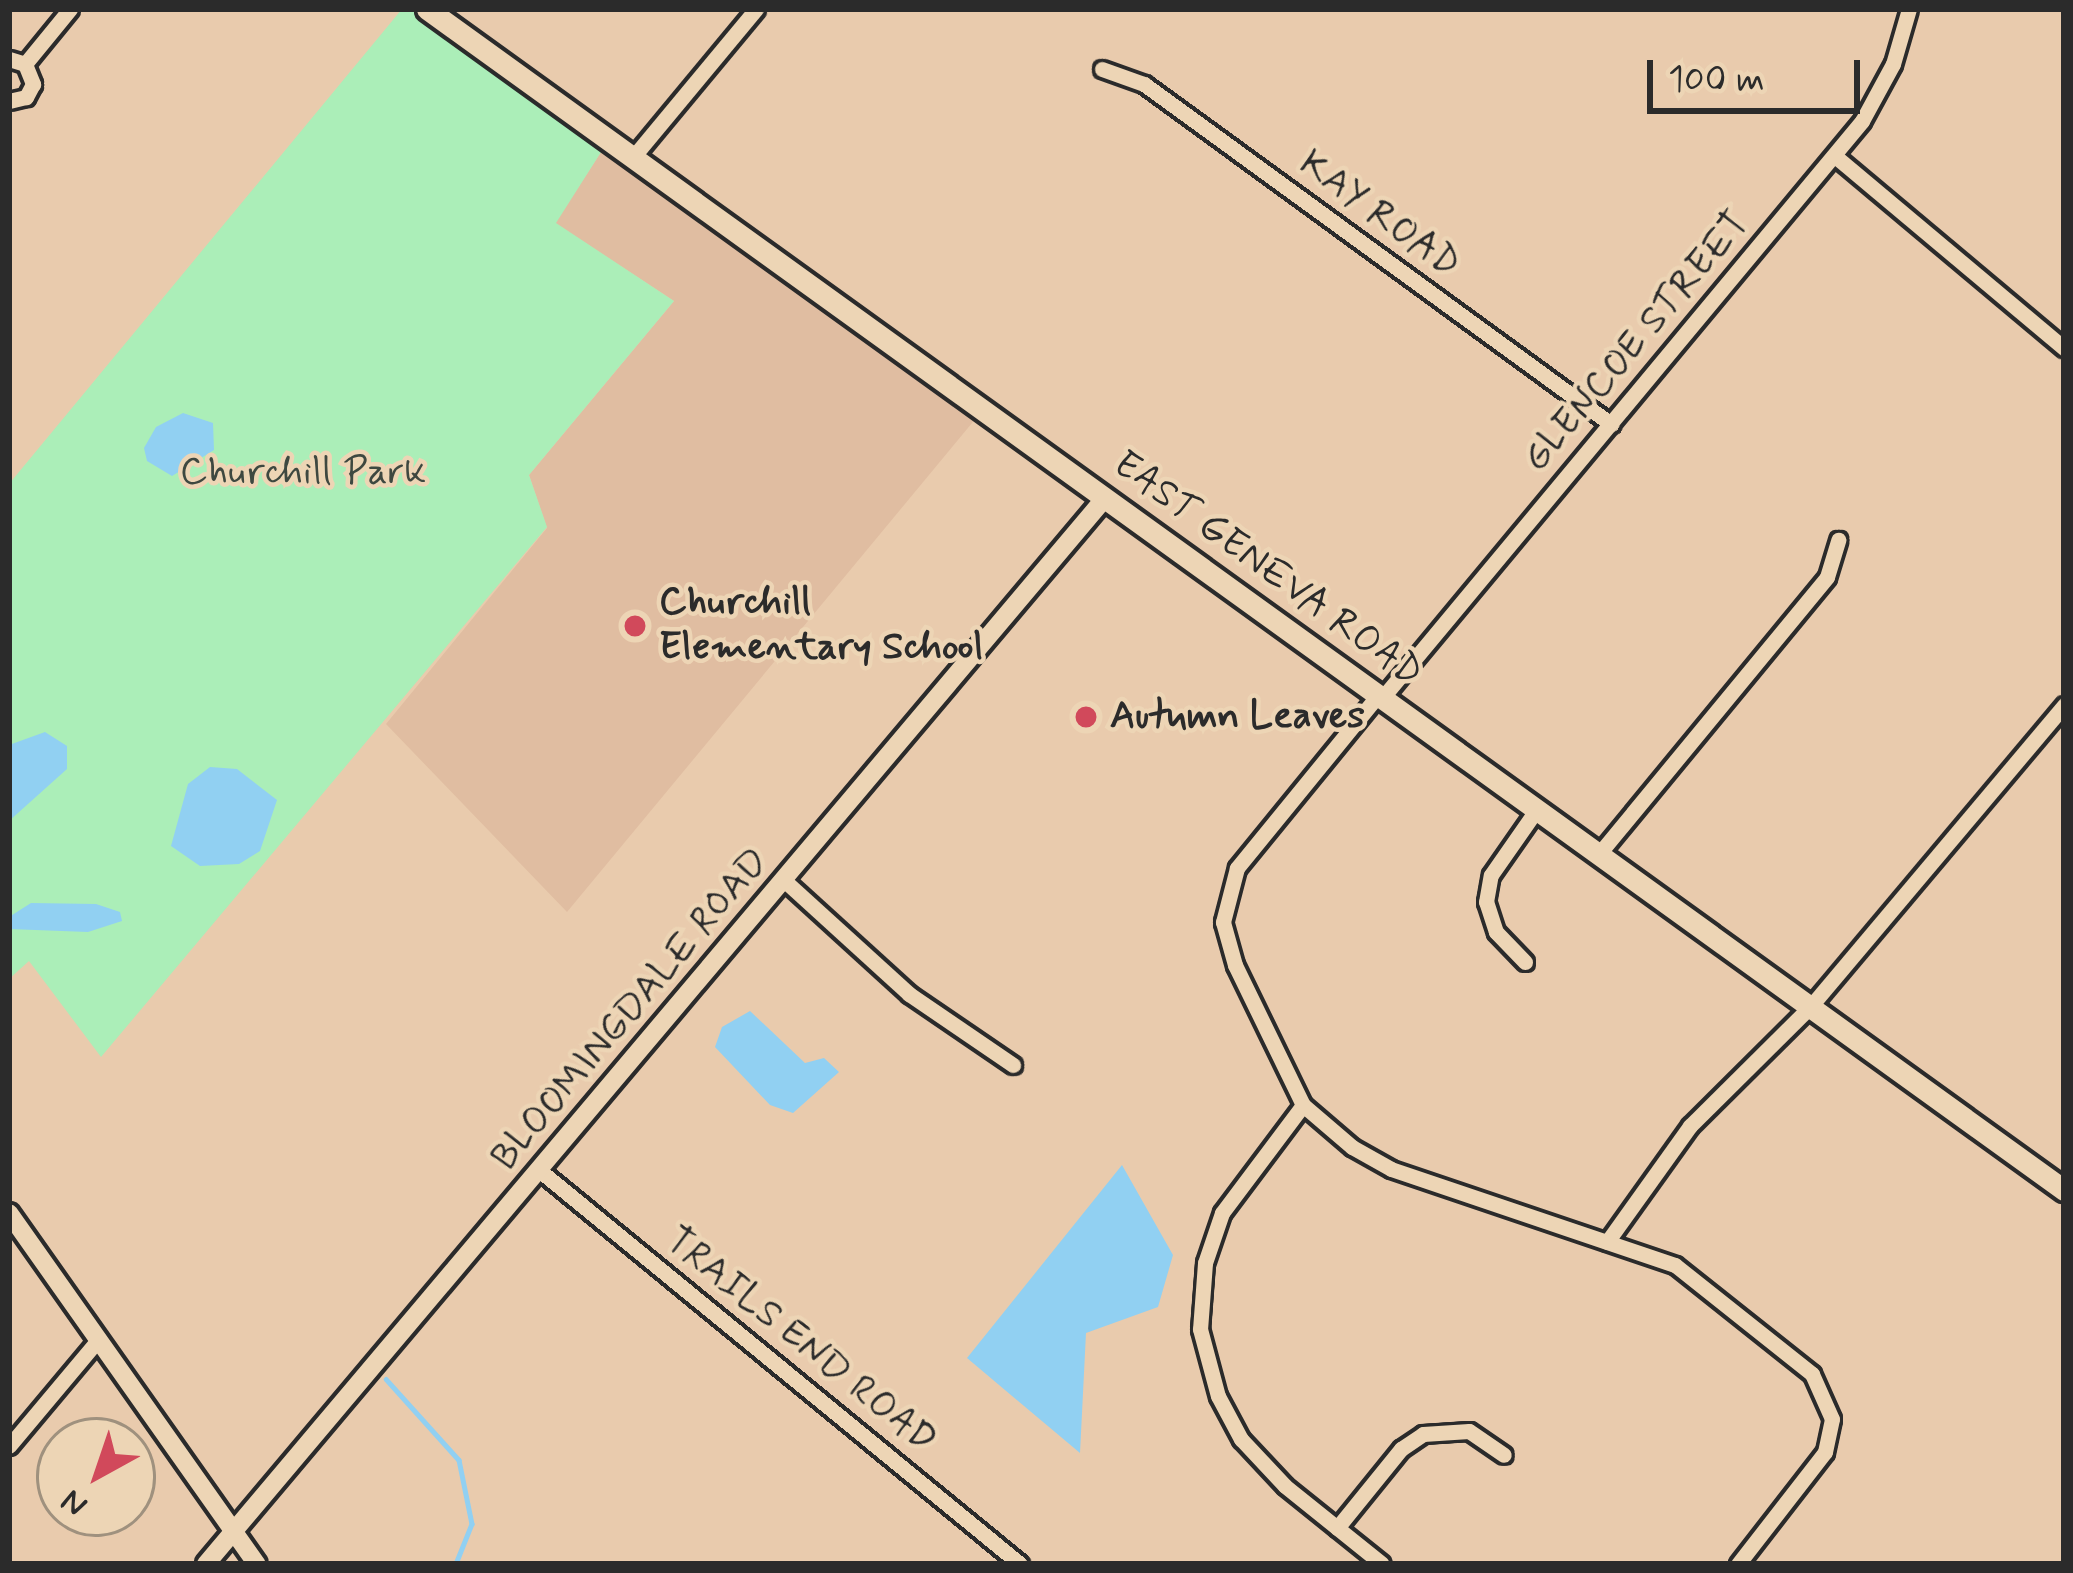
<!DOCTYPE html>
<html>
<head>
<meta charset="utf-8">
<style>
  body { margin:0 }
  #map { position:relative; width:2073px; height:1573px; overflow:hidden; background:#e9cbad; font-family:Mynerve,sans-serif }
  div>[style] { position:absolute }
  .built>* { inset:0; background:#e0bda1 }
  .green>* { inset:0; background:#abeeb8 }
  .water>* { inset:0; background:#91d0f2 }
  .stream>* { height:4.5px; margin:-2.25px; padding:0 2.25px; transform-origin:2.25px; border-radius:2.25px; background:#91d0f2 }
  .roads { filter:drop-shadow(3px 0 #2b2b2b) drop-shadow(-3px 0 #2b2b2b) drop-shadow(0 3px #2b2b2b) drop-shadow(0 -3px #2b2b2b) }
  .minor>* { height:15px; margin:-7.5px; padding:0 7.5px; transform-origin:7.5px; border-radius:7.5px; background:#edd5b5 }
  .tertiary>* { height:18px; margin:-9px; padding:0 9px; transform-origin:9px; border-radius:9px; background:#edd5b5 }
  .secondary>* { height:21px; margin:-10.5px; padding:0 10.5px; transform-origin:10.5px; border-radius:10.5px; background:#edd5b5 }
  .dots>* { width:33px; height:33px; translate:-50% -50%; box-sizing:border-box; border:6px solid #edd5b5; border-radius:50% }
  span { translate:-50% -50%; white-space:nowrap; text-align:center; line-height:1.15; -webkit-text-stroke:9px #edd5b5; paint-order:stroke }
  .street-label { font-size:39px; color:#2b2b2b }
  .park-label { font-size:39px; color:#3e4840 }
  .poi-label { font-size:39px; color:#2b2b2b; font-weight:700 }
  .left { translate:0 -50%; text-align:left }
  .frame { position:absolute; inset:0; border:12px solid #2b2b2b; pointer-events:none }
  .north { position:absolute; left:36px; top:1417px; width:120px; height:120px; box-sizing:border-box; background:#edd5b5; border:3px solid #9f917e; border-radius:50%; rotate:220deg; font-size:33px; font-weight:700; line-height:48px; text-align:center; color:#2b2b2b }
  .north::after { content:''; display:block; margin:auto; width:42px; height:54px; background:#d1495b; clip-path:polygon(50% 0,100% 100%,50% 72%,0 100%) }
  .scale { position:absolute; left:1647px; top:60px; width:213px; height:54px; box-sizing:border-box; border:6px solid #2b2b2b; border-top:0; padding-left:15px; font-size:36px; line-height:42px; white-space:nowrap; color:#2b2b2b; -webkit-text-stroke:9px #edd5b5; paint-order:stroke }
</style>
</head>
<body>
<div id="map">
  <div class="built">
    <i style="clip-path:polygon(603px 149px,977px 417px,567px 912px,386px 724px,547px 528px,529px 475px,674px 301px,555px 223px)"></i>
  </div>
  <div class="green">
    <i style="clip-path:polygon(402px 9px,416px 9px,603px 149px,556px 223px,674px 301px,529px 475px,547px 527px,101px 1057px,29px 961px,9px 979px,9px 484px)"></i>
  </div>
  <div class="water">
    <i style="clip-path:polygon(183px 413px,213px 423px,214px 450px,172px 476px,147px 461px,144px 448px,156px 427px)"></i>
    <i style="clip-path:polygon(45px 732px,67px 746px,67px 769px,9px 821px,9px 745px)"></i>
    <i style="clip-path:polygon(210px 767px,237px 769px,277px 800px,260px 851px,239px 864px,200px 866px,171px 846px,188px 784px)"></i>
    <i style="clip-path:polygon(31px 903px,96px 904px,120px 912px,122px 921px,88px 932px,9px 929px,9px 917px)"></i>
    <i style="clip-path:polygon(750px 1011px,805px 1063px,824px 1058px,839px 1072px,793px 1113px,770px 1105px,715px 1047px,722px 1027px)"></i>
    <i style="clip-path:polygon(1122px 1165px,1173px 1255px,1158px 1307px,1086px 1333px,1080px 1453px,967px 1358px)"></i>
  </div>
  <div class="stream">
    <i style="left:386px;top:1379px;width:109px;rotate:48deg"></i>
    <i style="left:459px;top:1460px;width:65px;rotate:78.5deg"></i>
    <i style="left:472px;top:1524px;width:43px;rotate:111.8deg"></i>
  </div>
  <div class="roads">
    <div class="minor">
      <i style="left:9px;top:59px;width:17px;rotate:17deg"></i>
      <i style="left:25px;top:64px;width:22px;rotate:68deg"></i>
      <i style="left:33px;top:84px;width:15px;rotate:118deg"></i>
      <i style="left:26px;top:97px;width:17px;rotate:167deg"></i>
      <i style="left:25px;top:64px;width:71px;rotate:-50.7deg"></i>
      <i style="left:1102px;top:69px;width:45px;rotate:19.7deg"></i>
      <i style="left:1144px;top:84px;width:578px;rotate:36.06deg"></i>
      <i style="left:634px;top:156px;width:191px;rotate:-50.3deg"></i>
      <i style="left:1835px;top:156px;width:299px;rotate:40deg"></i>
      <i style="left:1379px;top:694px;width:225px;rotate:129.2deg"></i>
      <i style="left:1237px;top:868px;width:56px;rotate:104.5deg"></i>
      <i style="left:1223px;top:922px;width:45px;rotate:74.4deg"></i>
      <i style="left:1235px;top:965px;width:156px;rotate:64.1deg"></i>
      <i style="left:1303px;top:1105px;width:65px;rotate:40.6deg"></i>
      <i style="left:1352px;top:1147px;width:45px;rotate:29.4deg"></i>
      <i style="left:1391px;top:1169px;width:300px;rotate:18.7deg"></i>
      <i style="left:1675px;top:1265px;width:175px;rotate:38.5deg"></i>
      <i style="left:1812px;top:1374px;width:49px;rotate:66deg"></i>
      <i style="left:1832px;top:1419px;width:34px;rotate:102deg"></i>
      <i style="left:1825px;top:1452px;width:142px;rotate:127.8deg"></i>
      <i style="left:1383px;top:697px;width:749px;rotate:-50.25deg"></i>
      <i style="left:1862px;top:121px;width:65px;rotate:-61.5deg"></i>
      <i style="left:1893px;top:64px;width:57px;rotate:-73.8deg"></i>
      <i style="left:1598px;top:855px;width:360px;rotate:-50.5deg"></i>
      <i style="left:1827px;top:577px;width:39px;rotate:-73deg"></i>
      <i style="left:785px;top:881px;width:168px;rotate:42.3deg"></i>
      <i style="left:909px;top:994px;width:126px;rotate:34.3deg"></i>
      <i style="left:1525px;top:962px;width:42px;rotate:-134deg"></i>
      <i style="left:1496px;top:932px;width:32px;rotate:-108deg"></i>
      <i style="left:1486px;top:902px;width:27px;rotate:-80deg"></i>
      <i style="left:1491px;top:875px;width:80px;rotate:-55.1deg"></i>
      <i style="left:1303px;top:1105px;width:135px;rotate:126.9deg"></i>
      <i style="left:1222px;top:1213px;width:53px;rotate:108.8deg"></i>
      <i style="left:1205px;top:1263px;width:66px;rotate:94.3deg"></i>
      <i style="left:1200px;top:1329px;width:69px;rotate:75deg"></i>
      <i style="left:1218px;top:1396px;width:49px;rotate:61.9deg"></i>
      <i style="left:1241px;top:1439px;width:64px;rotate:46.9deg"></i>
      <i style="left:1285px;top:1486px;width:124px;rotate:38.8deg"></i>
      <i style="left:539px;top:1170px;width:622px;rotate:39.32deg"></i>
      <i style="left:1607px;top:1242px;width:143px;rotate:-54.4deg"></i>
      <i style="left:1690px;top:1126px;width:169px;rotate:-44.8deg"></i>
      <i style="left:1810px;top:1007px;width:395px;rotate:-49.9deg"></i>
      <i style="left:9px;top:1446px;width:138px;rotate:-50deg"></i>
      <i style="left:1337px;top:1528px;width:102px;rotate:-51deg"></i>
      <i style="left:1401px;top:1449px;width:27px;rotate:-34deg"></i>
      <i style="left:1423px;top:1434px;width:46px;rotate:-3.7deg"></i>
      <i style="left:1469px;top:1431px;width:42px;rotate:34.4deg"></i>
    </div>
    <div class="tertiary">
      <i style="left:9px;top:1213px;width:430px;rotate:54.8deg"></i>
      <i style="left:206px;top:1564px;width:1394px;rotate:-49.86deg"></i>
    </div>
    <div class="secondary">
      <i style="left:427px;top:9px;width:2019px;rotate:35.81deg"></i>
    </div>
  </div>
  <div class="dots">
    <i style="left:635px;top:626px;background:#d1495b"></i>
    <i style="left:1086px;top:717px;background:#d1495b"></i>
  </div>
  <div class="street-label">
    <span style="left:1379px;top:215px;rotate:36deg">KAY ROAD</span>
    <span style="left:1637px;top:342px;rotate:-50deg">GLENCOE STREET</span>
    <span style="left:1267px;top:570px;rotate:36deg">EAST GENEVA ROAD</span>
    <span style="left:631px;top:1010px;rotate:-50deg">BLOOMINGDALE ROAD</span>
    <span style="left:800px;top:1341px;rotate:39deg">TRAILS END ROAD</span>
  </div>
  <div class="park-label">
    <span style="left:303px;top:473px">Churchill Park</span>
  </div>
  <div class="poi-label">
    <span class="left" style="left:659px;top:626px">Churchill<br>Elementary School</span>
    <span class="left" style="left:1110px;top:717px">Autumn Leaves</span>
  </div>
  <div class="frame"></div>
  <div class="north">N</div>
  <div class="scale">100 m</div>
</div>
</body>
</html>
